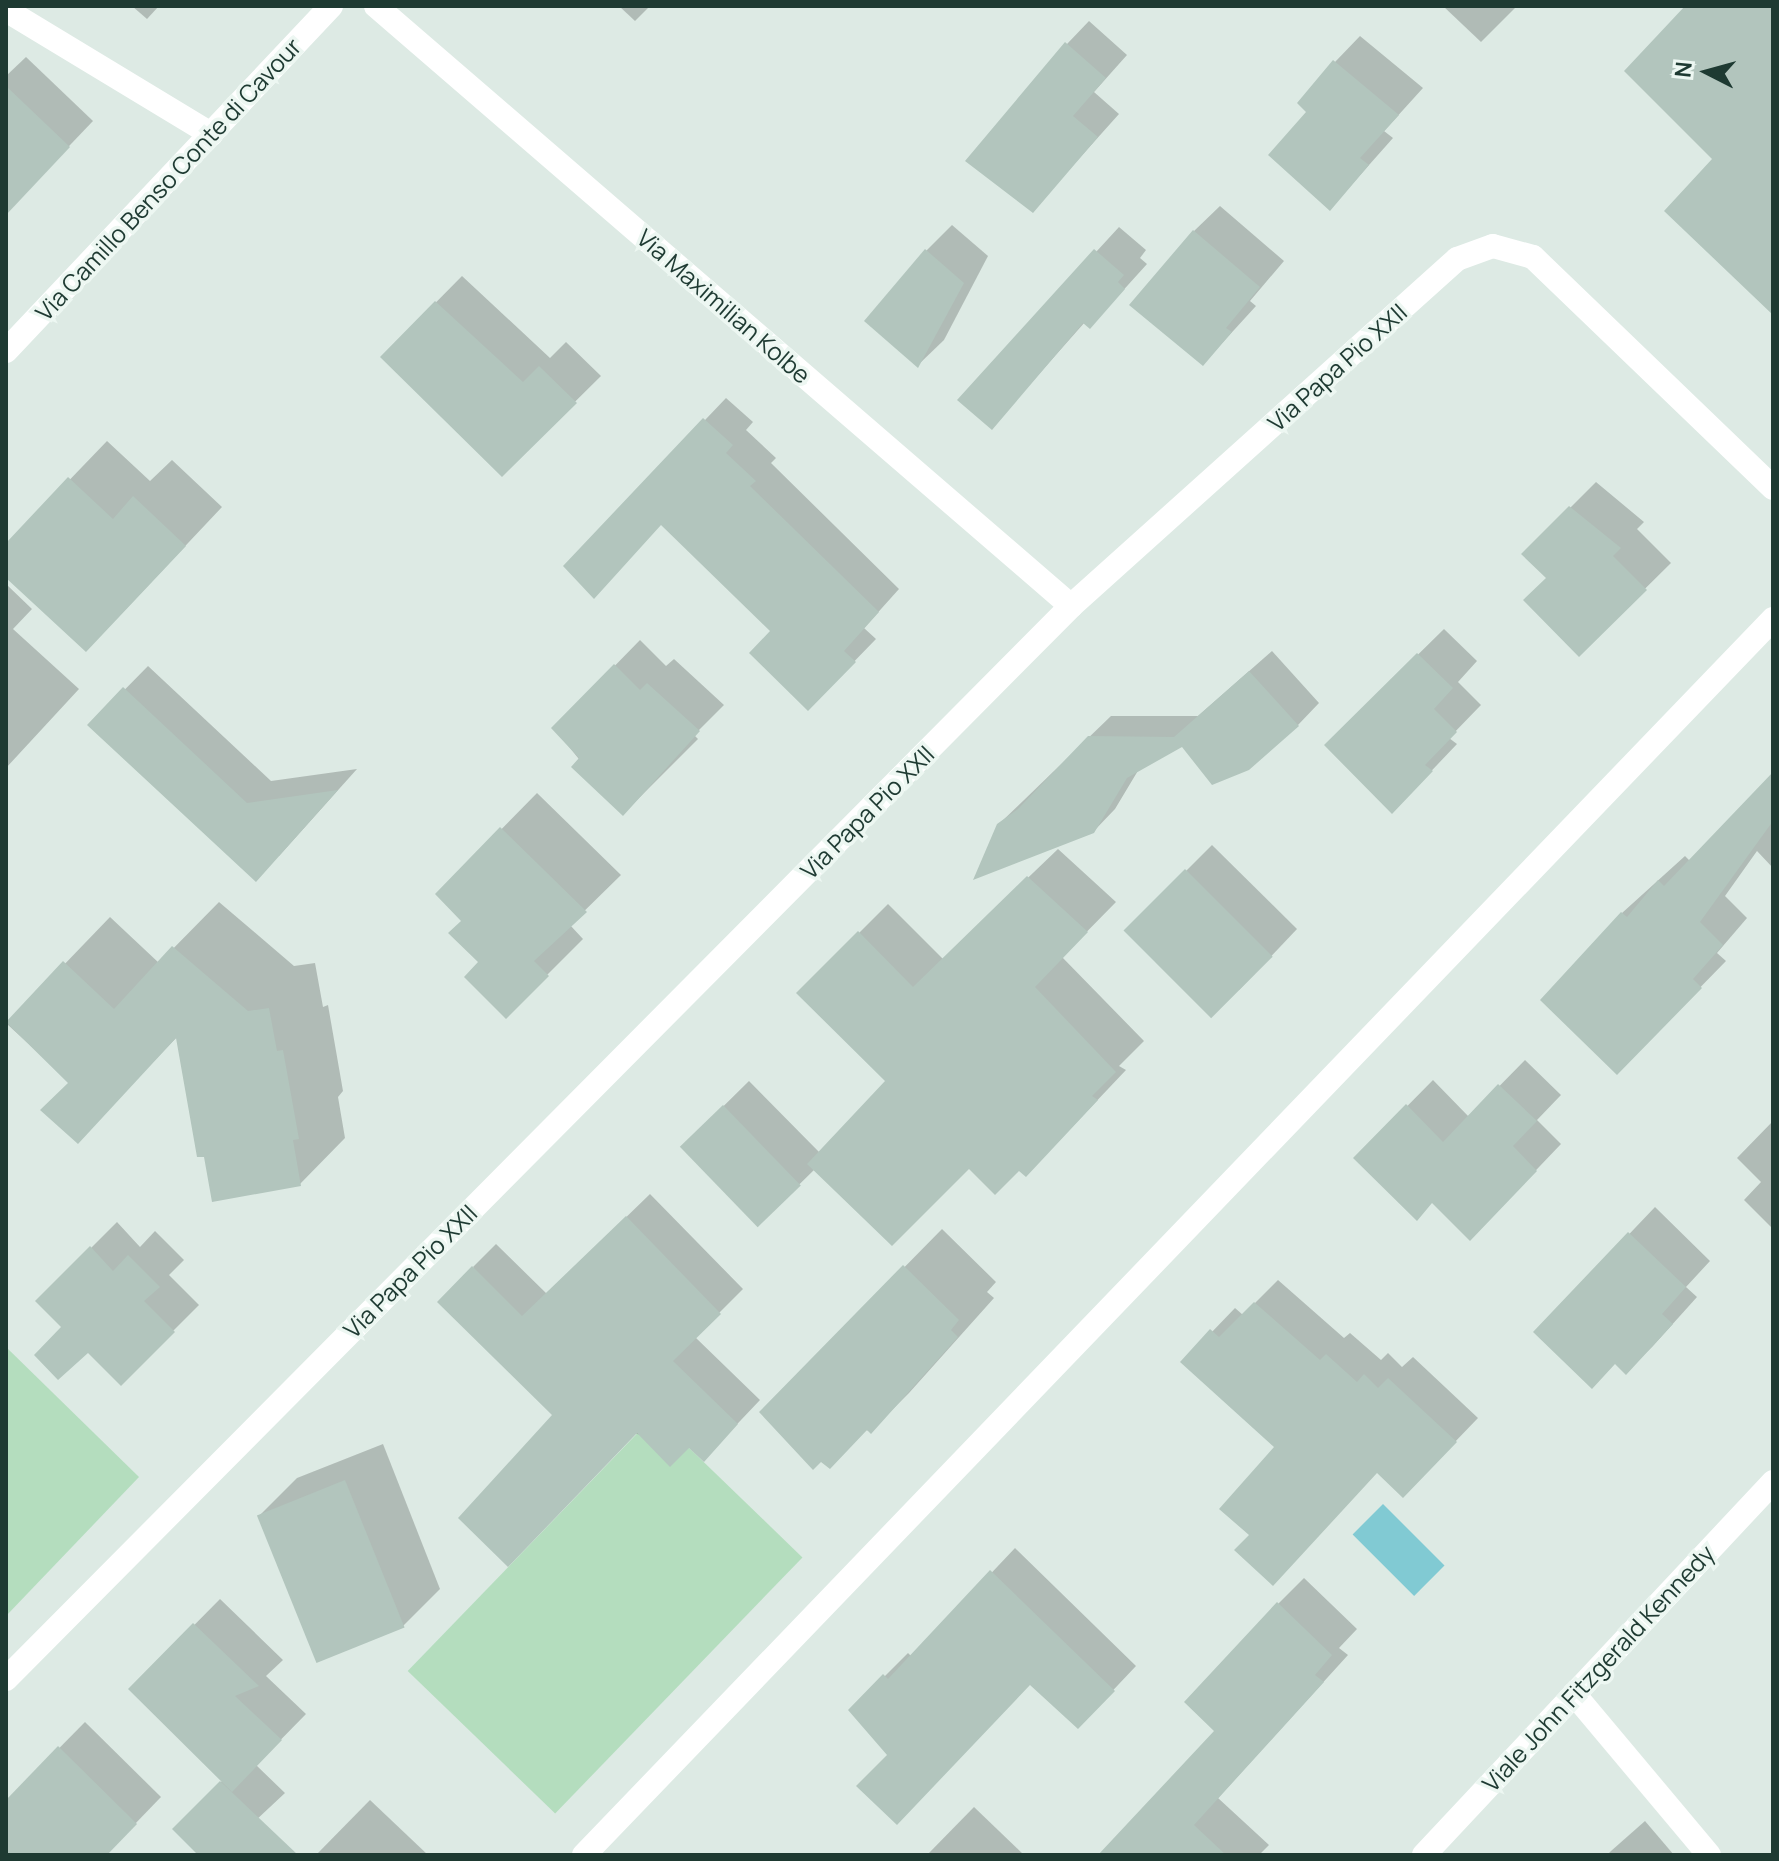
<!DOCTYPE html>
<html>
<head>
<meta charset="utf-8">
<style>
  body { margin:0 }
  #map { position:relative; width:1779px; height:1861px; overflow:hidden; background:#ddeae4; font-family:Manrope,sans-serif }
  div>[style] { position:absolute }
  .green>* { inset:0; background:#b4ddbe; transform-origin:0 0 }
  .water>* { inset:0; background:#81cad3; transform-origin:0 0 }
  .shadow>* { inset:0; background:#0003 }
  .building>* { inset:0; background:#b2c5bd; transform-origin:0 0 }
  .minor>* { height:24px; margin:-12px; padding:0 12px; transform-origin:12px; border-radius:12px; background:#fff }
  .tertiary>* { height:24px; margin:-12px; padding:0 12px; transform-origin:12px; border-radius:12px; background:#fff }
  span { translate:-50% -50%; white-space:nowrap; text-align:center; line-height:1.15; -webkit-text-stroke:7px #edf7f2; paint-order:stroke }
  .street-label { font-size:24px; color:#1e3a32 }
  .frame { position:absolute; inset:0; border:8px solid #1e3a32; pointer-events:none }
  .north { position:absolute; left:1667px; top:32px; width:80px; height:80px; -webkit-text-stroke:6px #edf7f2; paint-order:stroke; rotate:276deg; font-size:22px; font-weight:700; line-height:32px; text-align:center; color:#1e3a32 }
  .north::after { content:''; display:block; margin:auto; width:28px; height:36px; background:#1e3a32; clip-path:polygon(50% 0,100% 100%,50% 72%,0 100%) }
</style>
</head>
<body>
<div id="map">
  <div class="green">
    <i style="clip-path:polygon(6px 1347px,139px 1477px,6px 1616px)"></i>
    <i style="left:655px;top:1415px;width:205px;height:356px;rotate:44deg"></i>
  </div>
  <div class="water">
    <i style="left:1383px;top:1504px;width:87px;height:43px;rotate:45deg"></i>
  </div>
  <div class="shadow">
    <i style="clip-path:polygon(132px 6px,159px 6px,147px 19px)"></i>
    <i style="clip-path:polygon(619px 6px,650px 6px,635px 21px)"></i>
    <i style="clip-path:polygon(1443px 6px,1517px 6px,1481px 42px)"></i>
    <i style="clip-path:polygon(1089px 21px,1127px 55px,1094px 92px,1119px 114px,1033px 210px,1067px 44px)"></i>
    <i style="clip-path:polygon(1360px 36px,1423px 88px,1384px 131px,1393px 138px,1330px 209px,1335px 62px)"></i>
    <i style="clip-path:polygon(26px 57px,93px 121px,6px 212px,6px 76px)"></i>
    <i style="clip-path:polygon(1220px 206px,1284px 261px,1250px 301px,1256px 306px,1203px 364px,1194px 231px)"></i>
    <i style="clip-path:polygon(952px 225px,988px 256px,944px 340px,918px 365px,926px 251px)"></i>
    <i style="clip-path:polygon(1119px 227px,1146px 250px,1140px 258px,1147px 264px,1090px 327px,1085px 322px,992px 427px,960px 400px)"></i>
    <i style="clip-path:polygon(462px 276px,550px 358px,566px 342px,601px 376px,502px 474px,383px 356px)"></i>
    <i style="clip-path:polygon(726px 398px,753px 422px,746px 430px,776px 458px,771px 463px,899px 589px,864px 628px,876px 639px,808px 709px,773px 631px,662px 523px,566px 566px)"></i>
    <i style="clip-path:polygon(107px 441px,150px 481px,172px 460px,222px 507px,123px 612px,6px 575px,6px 546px)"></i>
    <i style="clip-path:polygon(1596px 482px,1644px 522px,1637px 529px,1671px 563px,1579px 654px,1548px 577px,1524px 554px)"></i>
    <i style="clip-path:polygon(6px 584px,32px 609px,13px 629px,79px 689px,6px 768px)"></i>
    <i style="clip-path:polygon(1444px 629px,1477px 661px,1458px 682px,1481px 705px,1449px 738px,1457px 744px,1418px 785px,1326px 745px)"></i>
    <i style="clip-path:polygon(640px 640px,666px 666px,674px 659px,724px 705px,694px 735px,698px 739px,623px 814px,554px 728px)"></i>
    <i style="clip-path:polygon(1272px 651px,1319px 703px,1298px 725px,1182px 745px,1139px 769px,1115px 809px,1093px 832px,998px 825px,1111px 716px,1198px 716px)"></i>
    <i style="clip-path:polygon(148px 666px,271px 781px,357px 769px,279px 856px,90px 725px)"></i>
    <i style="clip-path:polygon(1773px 776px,1773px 868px,1757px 851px,1725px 896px,1747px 918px,1717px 953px,1726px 961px,1642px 1047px,1622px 913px,1685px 856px,1690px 861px)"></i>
    <i style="clip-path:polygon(537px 793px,621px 875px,570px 925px,583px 939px,506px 1016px,463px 920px,438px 894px)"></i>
    <i style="clip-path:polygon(1212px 845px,1297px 929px,1239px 990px,1186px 871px)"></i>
    <i style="clip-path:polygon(1058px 849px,1116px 902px,1062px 957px,1144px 1041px,1119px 1066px,1126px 1070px,1055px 1145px,1019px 1168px,815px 1169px,759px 1224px,682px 1147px,749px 1081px,820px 1153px,888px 1081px,799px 993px,888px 904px,943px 959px)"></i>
    <i style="clip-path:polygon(219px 902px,294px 966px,315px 963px,323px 1007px,328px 1005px,343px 1091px,338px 1097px,345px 1138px,300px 1184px,178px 1036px,77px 1141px,70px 1082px,7px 1024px,110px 917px,159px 963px)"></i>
    <i style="clip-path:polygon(1525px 1060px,1561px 1095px,1537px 1120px,1561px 1144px,1495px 1213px,1433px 1202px,1356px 1158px,1433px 1080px,1469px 1117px)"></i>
    <i style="clip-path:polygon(1773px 1121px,1773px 1229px,1744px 1200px,1761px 1182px,1737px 1158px)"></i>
    <i style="clip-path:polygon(650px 1194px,743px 1289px,695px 1337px,760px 1400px,704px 1459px,689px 1446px,555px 1415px,473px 1267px,496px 1244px,547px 1294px)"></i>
    <i style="clip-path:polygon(1655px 1207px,1710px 1261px,1686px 1287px,1697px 1297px,1652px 1347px,1626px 1372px,1616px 1362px,1536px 1332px)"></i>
    <i style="clip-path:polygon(117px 1222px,140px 1247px,155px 1231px,184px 1260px,169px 1275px,199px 1305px,121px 1383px,38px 1301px)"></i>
    <i style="clip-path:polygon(942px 1229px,996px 1282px,987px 1292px,994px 1298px,909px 1393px,871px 1431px,762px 1412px)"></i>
    <i style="clip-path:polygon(1278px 1280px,1344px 1338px,1350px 1333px,1381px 1360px,1388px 1353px,1402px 1367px,1413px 1357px,1478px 1418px,1426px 1472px,1378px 1471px,1252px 1535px,1277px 1447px,1183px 1362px,1235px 1308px,1243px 1315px)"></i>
    <i style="clip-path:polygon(383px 1444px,440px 1589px,403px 1626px,260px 1515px,297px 1478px)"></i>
    <i style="clip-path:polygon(1015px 1548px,1136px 1666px,1101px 1703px,1031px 1683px,889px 1755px,851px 1710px,908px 1653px,912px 1657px)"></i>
    <i style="clip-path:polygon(1304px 1578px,1357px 1629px,1339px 1648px,1348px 1655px,1218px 1798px,1269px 1845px,1259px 1855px,1101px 1855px,1217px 1730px,1278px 1604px)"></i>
    <i style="clip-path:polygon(220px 1599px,283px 1660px,266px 1676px,306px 1714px,256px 1765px,285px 1793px,219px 1855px,201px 1855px,175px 1829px,223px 1780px,131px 1689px)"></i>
    <i style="clip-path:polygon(85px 1722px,161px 1797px,105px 1855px,6px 1855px,6px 1802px)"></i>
    <i style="clip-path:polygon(370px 1800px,428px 1855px,316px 1855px)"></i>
    <i style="clip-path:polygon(974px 1807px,1024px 1855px,927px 1855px)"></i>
    <i style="clip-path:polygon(1645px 1821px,1674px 1855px,1607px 1855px,1611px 1851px)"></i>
  </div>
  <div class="building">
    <i style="clip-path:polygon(1685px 6px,1773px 6px,1773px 315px,1664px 211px,1712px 159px,1624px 71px)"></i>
    <i style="clip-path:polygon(1065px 42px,1106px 78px,1073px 116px,1098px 137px,1033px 213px,965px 161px)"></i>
    <i style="clip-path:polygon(1333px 60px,1399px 115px,1360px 158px,1369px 165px,1330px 211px,1268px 155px,1306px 112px,1297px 103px)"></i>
    <i style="clip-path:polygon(6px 86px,70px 147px,6px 215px)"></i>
    <i style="clip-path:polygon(1193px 230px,1260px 287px,1226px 328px,1232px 332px,1203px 366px,1129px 305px)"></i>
    <i style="clip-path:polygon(925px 249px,964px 283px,918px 368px,864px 321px)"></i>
    <i style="clip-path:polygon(1094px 249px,1124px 275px,1118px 282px,1125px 289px,1090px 329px,1083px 323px,992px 430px,957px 400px)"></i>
    <i style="clip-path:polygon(435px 301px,523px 382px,539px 366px,577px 403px,502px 477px,380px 357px)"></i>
    <i style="clip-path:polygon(703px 418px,733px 445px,726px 453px,756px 481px,750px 486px,879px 612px,844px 651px,856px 662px,808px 711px,749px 653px,770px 631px,661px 525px,594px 599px,563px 566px)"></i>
    <i style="clip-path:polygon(68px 477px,113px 519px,133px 496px,186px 546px,86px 652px,6px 578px,6px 543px)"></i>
    <i style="clip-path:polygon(1569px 506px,1621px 548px,1613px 556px,1647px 590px,1579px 657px,1523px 600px,1546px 578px,1521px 554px)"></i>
    <i style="clip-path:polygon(1417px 653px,1453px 688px,1434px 709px,1457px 732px,1425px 765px,1433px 771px,1392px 814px,1324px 745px)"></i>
    <i style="clip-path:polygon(614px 664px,640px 690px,647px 683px,700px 731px,623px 816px,571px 767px,579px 758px,551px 728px)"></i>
    <i style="clip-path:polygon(1249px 671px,1299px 726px,1249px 770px,1212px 785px,1182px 747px,1127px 778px,1094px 833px,973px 880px,997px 824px,1018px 809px,1088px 736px,1174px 737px)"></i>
    <i style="clip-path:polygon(123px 687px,247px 803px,338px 790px,256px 882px,87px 725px)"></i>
    <i style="clip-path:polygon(1773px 772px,1773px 821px,1700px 922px,1723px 945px,1693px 979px,1702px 988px,1617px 1075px,1540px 1000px,1621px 912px,1627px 917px,1658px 880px,1664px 886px)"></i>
    <i style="clip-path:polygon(500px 827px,587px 912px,534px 961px,549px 976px,506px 1019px,464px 977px,478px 962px,448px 933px,461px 921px,435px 894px)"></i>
    <i style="left:1185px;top:869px;width:124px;height:87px;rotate:45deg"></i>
    <i style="clip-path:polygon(1027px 876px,1088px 932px,1035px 987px,1116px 1072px,1092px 1096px,1098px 1100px,1026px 1177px,1019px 1171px,995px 1195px,969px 1169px,892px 1246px,807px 1164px,885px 1081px,796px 993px,858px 931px,913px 987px)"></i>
    <i style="clip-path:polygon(172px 946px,248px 1011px,269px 1008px,277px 1051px,283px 1050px,299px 1139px,293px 1140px,301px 1186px,212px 1202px,204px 1157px,197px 1157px,176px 1038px,78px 1144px,40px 1110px,68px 1083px,6px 1022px,63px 961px,114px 1009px)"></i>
    <i style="clip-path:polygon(1498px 1084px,1537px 1121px,1513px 1146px,1537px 1171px,1470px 1241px,1432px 1203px,1417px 1221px,1353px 1158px,1406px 1104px,1443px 1142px)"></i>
    <i style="left:723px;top:1105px;width:112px;height:60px;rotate:46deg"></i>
    <i style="clip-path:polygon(626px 1216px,721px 1314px,673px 1361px,738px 1424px,704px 1462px,689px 1448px,670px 1467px,637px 1433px,508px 1567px,458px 1518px,552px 1415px,437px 1302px,472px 1266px,522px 1316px)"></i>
    <i style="clip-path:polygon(1628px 1232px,1686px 1287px,1662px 1314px,1673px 1324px,1626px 1375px,1615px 1364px,1592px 1389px,1533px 1332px)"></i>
    <i style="clip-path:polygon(90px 1246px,113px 1271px,128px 1255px,160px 1287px,144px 1301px,175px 1332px,121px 1386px,88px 1353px,58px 1380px,34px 1355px,61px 1327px,35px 1301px)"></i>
    <i style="clip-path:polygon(903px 1265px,959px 1320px,951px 1330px,958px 1337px,871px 1434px,867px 1430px,830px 1469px,821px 1462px,813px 1470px,759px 1412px)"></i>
    <i style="clip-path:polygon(1254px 1302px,1320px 1360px,1326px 1354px,1357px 1382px,1364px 1374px,1378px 1388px,1388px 1378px,1457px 1442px,1403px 1498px,1377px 1473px,1273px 1586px,1234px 1550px,1249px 1535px,1219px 1509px,1274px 1447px,1180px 1362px,1210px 1329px,1219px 1337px)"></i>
    <i style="left:345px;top:1480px;width:159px;height:95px;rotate:68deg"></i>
    <i style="clip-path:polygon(990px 1570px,1115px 1691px,1078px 1729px,1030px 1685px,897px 1825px,856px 1786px,887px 1755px,848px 1710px,883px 1674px,888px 1679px)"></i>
    <i style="clip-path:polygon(1277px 1602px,1332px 1655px,1315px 1675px,1324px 1682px,1194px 1825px,1226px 1855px,1098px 1855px,1214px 1731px,1184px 1702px)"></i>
    <i style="clip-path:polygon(193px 1623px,259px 1686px,235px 1696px,282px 1740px,232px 1792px,128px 1689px)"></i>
    <i style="clip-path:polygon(58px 1746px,137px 1824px,107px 1855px,6px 1855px,6px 1800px)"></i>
    <i style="clip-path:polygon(220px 1781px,298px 1855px,198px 1855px,172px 1829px)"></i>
  </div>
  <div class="minor">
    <i style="left:376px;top:6px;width:918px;rotate:40.8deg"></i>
    <i style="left:6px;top:10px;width:240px;rotate:31.2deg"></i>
    <i style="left:6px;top:1679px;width:1512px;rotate:-45.21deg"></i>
    <i style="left:1071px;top:606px;width:519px;rotate:-41.95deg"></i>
    <i style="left:1457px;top:259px;width:38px;rotate:-20deg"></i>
    <i style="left:1493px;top:246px;width:41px;rotate:15.4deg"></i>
    <i style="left:1533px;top:257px;width:333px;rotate:43.9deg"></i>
    <i style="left:1574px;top:1694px;width:210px;rotate:50deg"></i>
    <i style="left:584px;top:1855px;width:1715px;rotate:-46.11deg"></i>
    <i style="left:1424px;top:1855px;width:511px;rotate:-46.9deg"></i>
  </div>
  <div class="tertiary">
    <i style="left:6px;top:351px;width:474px;rotate:-46.7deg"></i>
  </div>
  <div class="street-label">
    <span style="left:168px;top:179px;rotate:-47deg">Via Camillo Benso Conte di Cavour</span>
    <span style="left:724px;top:306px;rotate:41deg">Via Maximilian Kolbe</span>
    <span style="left:1337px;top:367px;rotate:-42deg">Via Papa Pio XXII</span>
    <span style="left:867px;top:812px;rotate:-45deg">Via Papa Pio XXII</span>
    <span style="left:410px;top:1271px;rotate:-45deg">Via Papa Pio XXII</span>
    <span style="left:1598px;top:1668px;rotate:-47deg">Viale John Fitzgerald Kennedy</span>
  </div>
  <div class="frame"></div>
  <div class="north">N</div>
</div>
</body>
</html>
